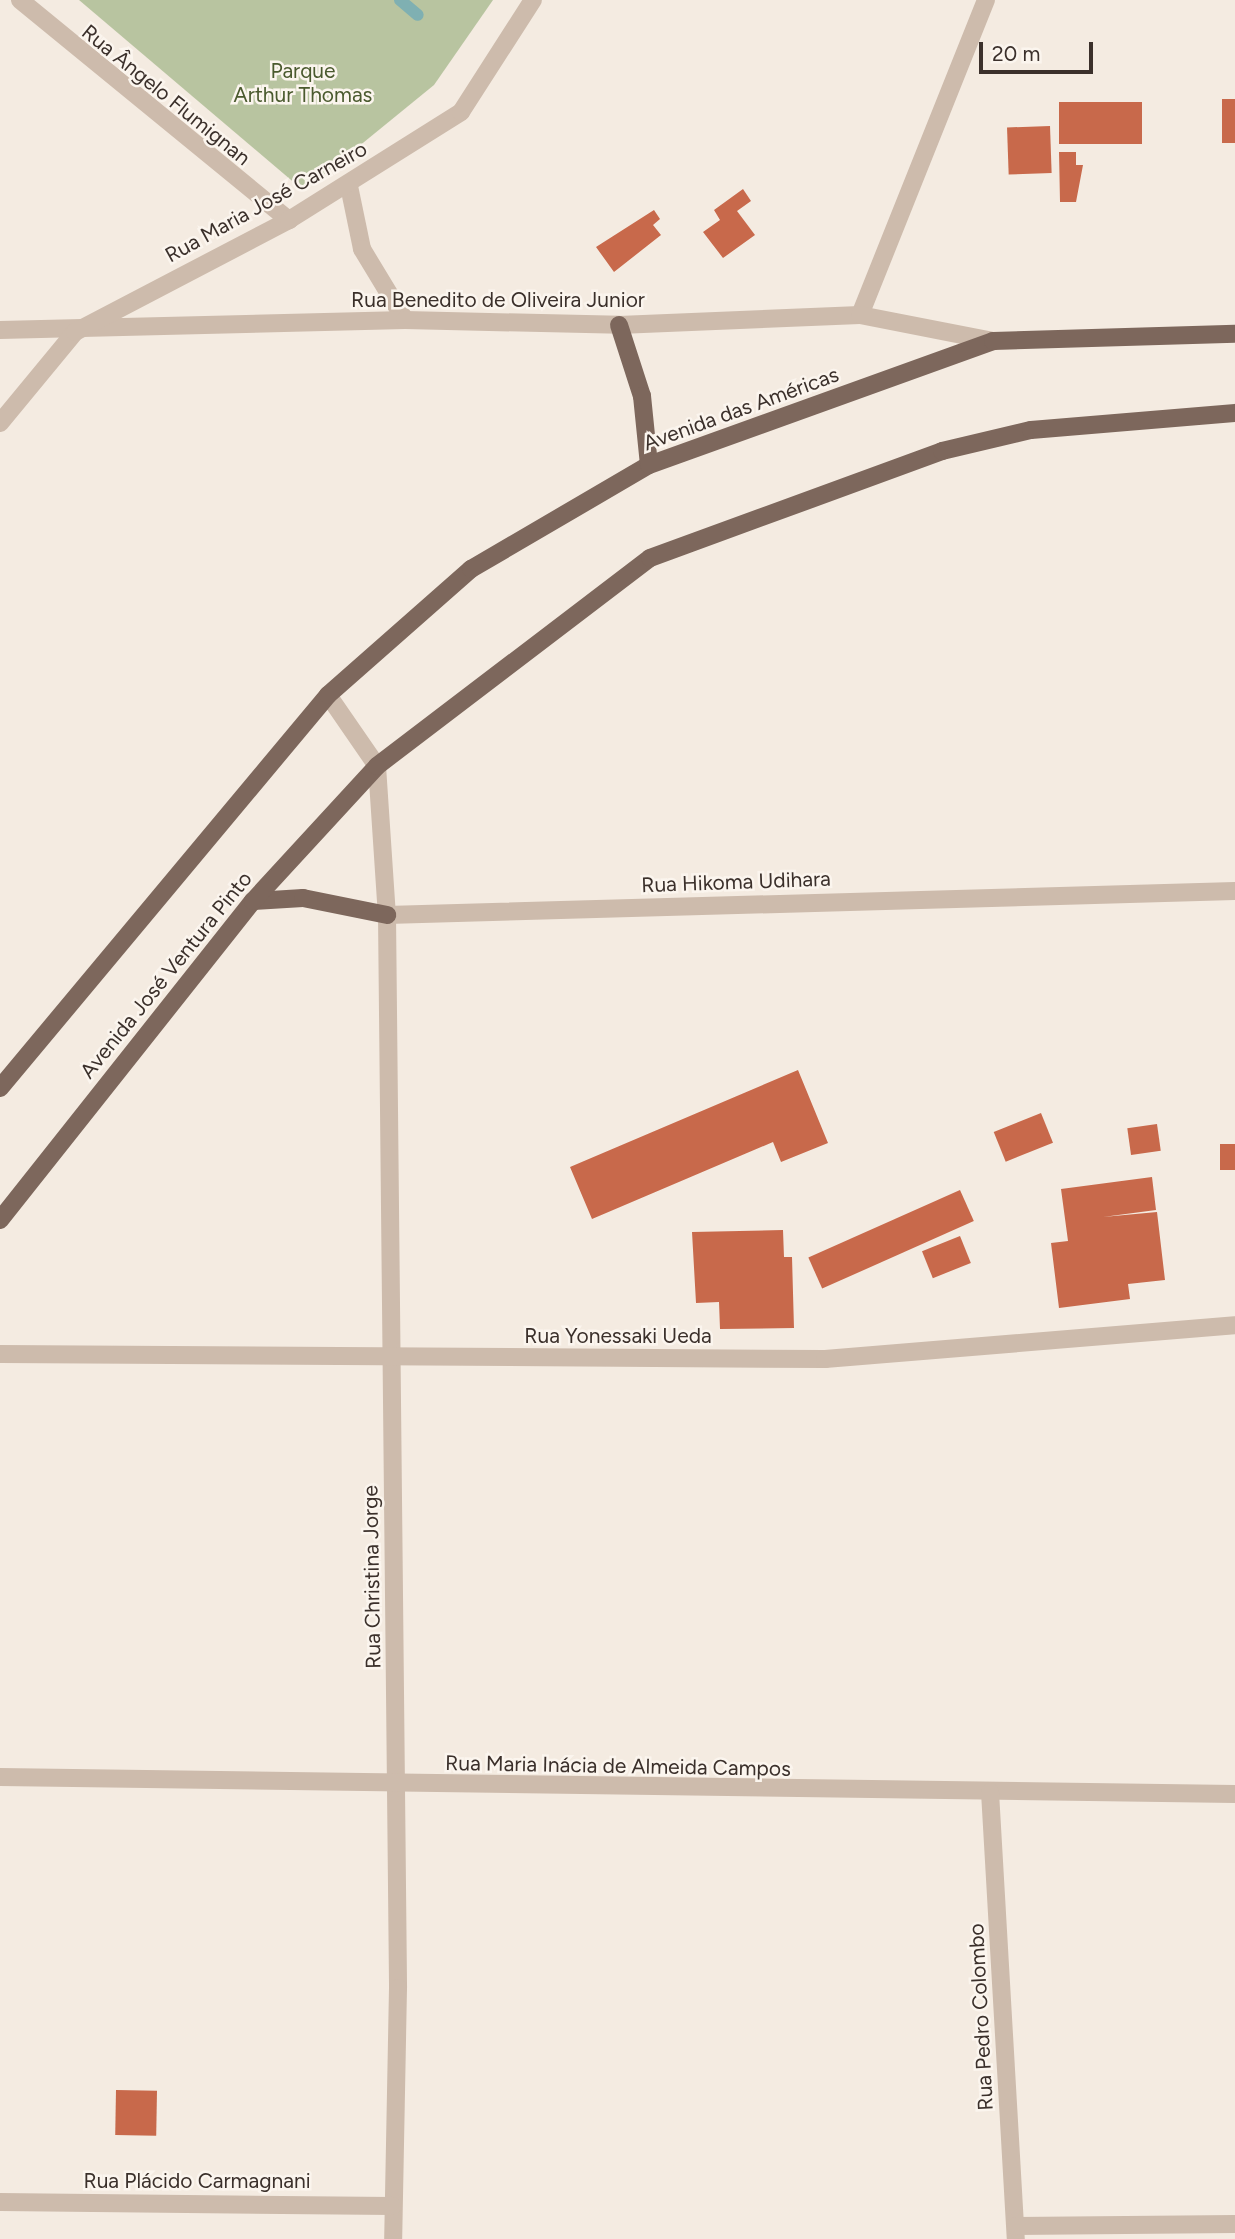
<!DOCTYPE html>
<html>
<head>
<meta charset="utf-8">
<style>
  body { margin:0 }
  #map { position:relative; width:1235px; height:2239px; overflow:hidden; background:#f4ebe1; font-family:Figtree,sans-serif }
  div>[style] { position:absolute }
  .green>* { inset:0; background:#b8c4a0 }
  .stream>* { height:12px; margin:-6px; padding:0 6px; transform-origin:6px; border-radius:6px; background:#7fb0b2 }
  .building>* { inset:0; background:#c8694b; transform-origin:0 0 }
  .street>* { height:18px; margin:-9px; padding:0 9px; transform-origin:9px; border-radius:9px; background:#cdbbac }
  .primary>* { height:18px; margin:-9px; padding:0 9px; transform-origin:9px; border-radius:9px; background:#7d675c }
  span { translate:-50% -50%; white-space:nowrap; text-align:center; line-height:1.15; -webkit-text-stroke:5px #fbf5ee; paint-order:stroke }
  .park-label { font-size:21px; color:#4a5a2e }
  .street-label { font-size:21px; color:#3b302b }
  .scale { position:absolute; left:979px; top:42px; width:114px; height:32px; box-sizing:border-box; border:4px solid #3b302b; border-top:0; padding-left:9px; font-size:21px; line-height:24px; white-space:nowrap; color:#3b302b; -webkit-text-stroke:5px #fbf5ee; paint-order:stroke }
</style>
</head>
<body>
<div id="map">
  <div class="green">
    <i style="clip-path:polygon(79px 0,493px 0,434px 85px,304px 191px)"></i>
  </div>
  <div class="stream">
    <i style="left:400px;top:0;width:23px;rotate:40deg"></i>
  </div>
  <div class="building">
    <i style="left:1222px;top:99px;width:13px;height:44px"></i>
    <i style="left:1142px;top:102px;width:42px;height:83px;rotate:90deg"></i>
    <i style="left:1050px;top:126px;width:47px;height:43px;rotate:88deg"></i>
    <i style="clip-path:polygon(1059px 152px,1076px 152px,1076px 165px,1083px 165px,1076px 202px,1060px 202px)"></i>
    <i style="clip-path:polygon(743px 189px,751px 201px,737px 211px,755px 235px,723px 258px,703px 232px,720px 220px,714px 210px)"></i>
    <i style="clip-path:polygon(654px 210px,660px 219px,653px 225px,661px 235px,614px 272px,596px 247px)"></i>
    <i style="clip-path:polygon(798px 1070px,828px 1143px,781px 1162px,773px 1142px,592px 1219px,570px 1167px)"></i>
    <i style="left:1041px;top:1113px;width:32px;height:51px;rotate:68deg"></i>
    <i style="left:1157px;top:1124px;width:27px;height:30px;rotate:82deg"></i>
    <i style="left:1220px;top:1144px;width:15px;height:26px"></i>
    <i style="clip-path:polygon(1152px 1177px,1156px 1210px,1103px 1217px,1157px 1212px,1165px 1280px,1128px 1284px,1130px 1299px,1059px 1308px,1051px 1243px,1068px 1241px,1061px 1189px)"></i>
    <i style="left:960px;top:1190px;width:34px;height:166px;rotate:66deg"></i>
    <i style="clip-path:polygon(783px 1230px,784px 1257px,792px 1257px,794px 1328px,720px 1329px,719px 1302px,696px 1303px,692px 1232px)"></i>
    <i style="left:960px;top:1236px;width:29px;height:41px;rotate:68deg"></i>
    <i style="left:116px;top:2090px;width:41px;height:45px;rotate:1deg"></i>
  </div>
  <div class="street">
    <i style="left:20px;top:0;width:348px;rotate:39.3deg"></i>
    <i style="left:349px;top:186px;width:64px;rotate:78.3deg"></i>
    <i style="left:362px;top:249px;width:83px;rotate:58.8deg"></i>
    <i style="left:860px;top:315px;width:339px;rotate:-68.2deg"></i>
    <i style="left:0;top:330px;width:405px;rotate:-1.4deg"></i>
    <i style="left:405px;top:320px;width:214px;rotate:1.3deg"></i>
    <i style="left:619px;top:325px;width:241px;rotate:-2.4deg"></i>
    <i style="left:860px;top:315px;width:136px;rotate:11.1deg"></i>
    <i style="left:0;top:423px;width:118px;rotate:-50.5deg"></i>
    <i style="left:75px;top:332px;width:242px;rotate:-27.6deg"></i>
    <i style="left:289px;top:220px;width:203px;rotate:-32.1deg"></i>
    <i style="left:461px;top:112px;width:133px;rotate:-57.3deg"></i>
    <i style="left:328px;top:695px;width:86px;rotate:55.4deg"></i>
    <i style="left:377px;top:766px;width:149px;rotate:86.2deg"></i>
    <i style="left:387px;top:915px;width:848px;rotate:-1.62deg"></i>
    <i style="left:387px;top:915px;width:1073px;rotate:89.41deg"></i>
    <i style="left:398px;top:1988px;width:251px;rotate:91.1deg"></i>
    <i style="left:0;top:1354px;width:825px;rotate:0.35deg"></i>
    <i style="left:825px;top:1359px;width:411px;rotate:-4.7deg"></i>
    <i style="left:0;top:1777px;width:1235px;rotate:0.79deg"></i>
    <i style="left:990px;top:1792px;width:448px;rotate:86.7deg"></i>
    <i style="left:0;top:2202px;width:393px;rotate:0.6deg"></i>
    <i style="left:1016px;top:2226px;width:219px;rotate:-0.5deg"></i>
  </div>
  <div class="primary">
    <i style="left:619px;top:325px;width:75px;rotate:72.1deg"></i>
    <i style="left:642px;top:396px;width:69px;rotate:84.2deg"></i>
    <i style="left:253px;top:901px;width:50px;rotate:-3.4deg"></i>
    <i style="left:303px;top:898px;width:86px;rotate:11.4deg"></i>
    <i style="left:0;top:1088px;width:512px;rotate:-50.15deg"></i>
    <i style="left:328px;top:695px;width:191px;rotate:-41.4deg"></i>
    <i style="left:471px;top:569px;width:206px;rotate:-30.3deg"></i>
    <i style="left:649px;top:465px;width:366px;rotate:-19.8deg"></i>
    <i style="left:993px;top:341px;width:242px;rotate:-1.7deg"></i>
    <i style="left:0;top:1220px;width:407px;rotate:-51.6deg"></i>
    <i style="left:253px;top:901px;width:183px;rotate:-47.4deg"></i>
    <i style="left:377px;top:766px;width:343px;rotate:-37.3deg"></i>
    <i style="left:650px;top:558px;width:311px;rotate:-20.1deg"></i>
    <i style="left:942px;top:451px;width:91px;rotate:-13.3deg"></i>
    <i style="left:1031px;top:430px;width:205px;rotate:-4.8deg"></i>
  </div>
  <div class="park-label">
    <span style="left:303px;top:83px">Parque<br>Arthur Thomas</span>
  </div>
  <div class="street-label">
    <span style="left:166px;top:95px;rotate:39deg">Rua Ângelo Flumignan</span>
    <span style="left:266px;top:202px;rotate:-29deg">Rua Maria José Carneiro</span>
    <span style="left:498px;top:300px">Rua Benedito de Oliveira Junior</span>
    <span style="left:741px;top:409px;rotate:-20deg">Avenida das Américas</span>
    <span style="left:736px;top:882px;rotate:-2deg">Rua Hikoma Udihara</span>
    <span style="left:166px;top:975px;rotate:-51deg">Avenida José Ventura Pinto</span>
    <span style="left:618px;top:1336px">Rua Yonessaki Ueda</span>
    <span style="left:372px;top:1577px;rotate:-91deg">Rua Christina Jorge</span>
    <span style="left:618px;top:1766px;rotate:1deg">Rua Maria Inácia de Almeida Campos</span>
    <span style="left:981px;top:2017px;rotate:-93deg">Rua Pedro Colombo</span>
    <span style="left:197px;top:2181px">Rua Plácido Carmagnani</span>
  </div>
  <div class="scale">20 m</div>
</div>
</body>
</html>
